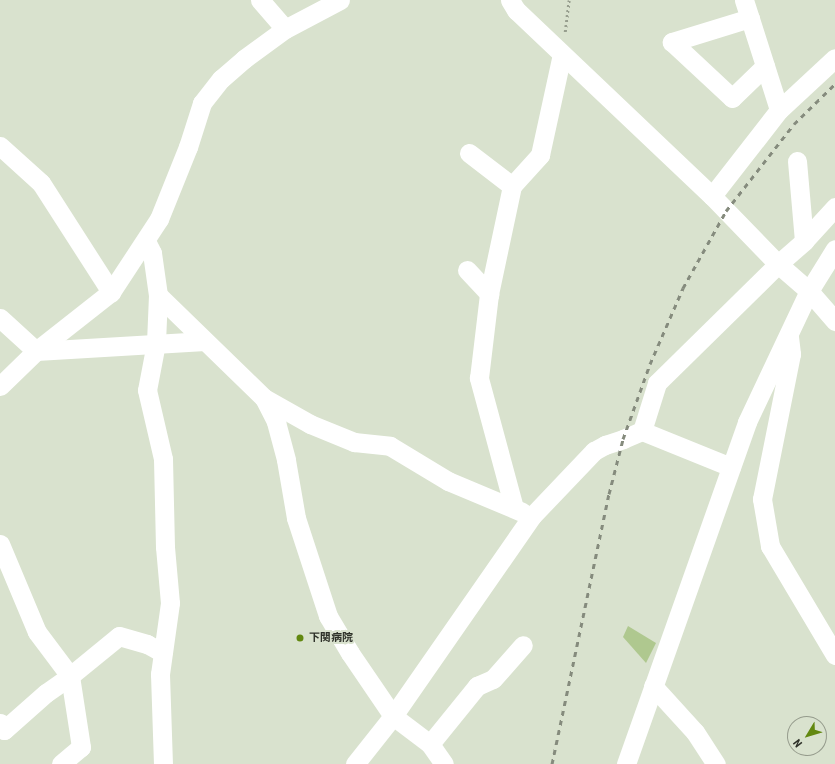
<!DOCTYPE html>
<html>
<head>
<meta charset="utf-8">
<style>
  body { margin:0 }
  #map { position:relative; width:835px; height:764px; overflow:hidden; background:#d9e2ce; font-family:"Roboto Condensed","Noto Sans JP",sans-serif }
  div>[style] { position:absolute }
  .green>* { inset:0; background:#afc88f }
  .path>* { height:2.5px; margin-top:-1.25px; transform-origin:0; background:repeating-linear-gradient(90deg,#979e8e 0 2px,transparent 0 5px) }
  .minor>* { height:19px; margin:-9.5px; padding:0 9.5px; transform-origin:9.5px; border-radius:9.5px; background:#fff }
  .rail>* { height:3px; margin-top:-1.5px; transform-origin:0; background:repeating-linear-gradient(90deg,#858b7d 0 5px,transparent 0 10px) }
  .dots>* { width:11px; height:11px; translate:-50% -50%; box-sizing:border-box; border:2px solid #d9e2ce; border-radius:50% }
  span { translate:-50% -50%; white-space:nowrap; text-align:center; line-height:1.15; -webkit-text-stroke:4px #d9e2ce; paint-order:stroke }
  .poi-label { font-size:11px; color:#2e3129; font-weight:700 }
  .left { translate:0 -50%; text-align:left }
  .north { position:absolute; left:787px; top:716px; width:40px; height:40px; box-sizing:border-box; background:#d9e2ce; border:1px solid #959b8c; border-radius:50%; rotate:232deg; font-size:11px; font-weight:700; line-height:16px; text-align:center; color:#2e3129 }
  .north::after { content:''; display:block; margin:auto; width:14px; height:18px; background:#628810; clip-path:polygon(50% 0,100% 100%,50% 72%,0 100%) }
</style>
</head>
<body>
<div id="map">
  <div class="green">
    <i style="clip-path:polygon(628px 626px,656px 643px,646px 663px,623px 637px)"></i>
  </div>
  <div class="path">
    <i style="left:565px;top:32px;width:32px;rotate:-83deg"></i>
  </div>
  <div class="minor">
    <i style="left:260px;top:0;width:38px;rotate:49deg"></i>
    <i style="left:510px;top:0;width:12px;rotate:59deg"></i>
    <i style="left:516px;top:10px;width:270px;rotate:43.5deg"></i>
    <i style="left:712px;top:196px;width:95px;rotate:45.9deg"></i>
    <i style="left:778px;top:264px;width:41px;rotate:41.1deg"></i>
    <i style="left:809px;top:291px;width:40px;rotate:49deg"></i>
    <i style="left:744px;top:0;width:115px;rotate:72.3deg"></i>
    <i style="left:750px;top:18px;width:82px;rotate:162.9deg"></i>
    <i style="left:672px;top:42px;width:82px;rotate:43deg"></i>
    <i style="left:732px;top:98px;width:46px;rotate:-44.1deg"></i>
    <i style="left:0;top:146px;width:55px;rotate:42.1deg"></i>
    <i style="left:41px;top:183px;width:130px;rotate:57.3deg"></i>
    <i style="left:469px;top:153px;width:54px;rotate:37.5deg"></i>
    <i style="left:797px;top:161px;width:80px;rotate:85deg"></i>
    <i style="left:712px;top:196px;width:109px;rotate:-52.1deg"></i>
    <i style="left:779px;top:110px;width:76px;rotate:-42.9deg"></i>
    <i style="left:146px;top:241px;width:13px;rotate:63deg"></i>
    <i style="left:152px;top:253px;width:42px;rotate:81.9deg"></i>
    <i style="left:158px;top:295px;width:48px;rotate:92.4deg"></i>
    <i style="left:156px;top:343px;width:48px;rotate:100.8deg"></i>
    <i style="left:147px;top:390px;width:71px;rotate:76.9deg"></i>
    <i style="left:163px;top:459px;width:88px;rotate:88.7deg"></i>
    <i style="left:165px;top:547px;width:56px;rotate:84.9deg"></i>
    <i style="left:170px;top:603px;width:72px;rotate:98deg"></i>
    <i style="left:160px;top:674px;width:90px;rotate:88.1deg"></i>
    <i style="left:467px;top:270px;width:33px;rotate:47deg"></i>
    <i style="left:158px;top:295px;width:148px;rotate:44.2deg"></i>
    <i style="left:264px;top:398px;width:53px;rotate:29.5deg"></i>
    <i style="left:310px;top:424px;width:48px;rotate:22.2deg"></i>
    <i style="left:354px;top:442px;width:36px;rotate:6deg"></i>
    <i style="left:390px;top:446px;width:68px;rotate:31.1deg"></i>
    <i style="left:448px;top:481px;width:80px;rotate:22.7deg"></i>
    <i style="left:0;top:318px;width:49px;rotate:42.5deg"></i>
    <i style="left:36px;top:351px;width:169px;rotate:-3.4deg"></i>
    <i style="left:789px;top:337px;width:17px;rotate:83deg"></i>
    <i style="left:791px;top:354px;width:148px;rotate:101.3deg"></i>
    <i style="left:762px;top:499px;width:48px;rotate:80.3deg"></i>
    <i style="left:770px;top:546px;width:127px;rotate:59.2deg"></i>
    <i style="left:0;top:386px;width:50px;rotate:-44.2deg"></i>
    <i style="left:36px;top:351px;width:95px;rotate:-38.2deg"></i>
    <i style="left:111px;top:292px;width:87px;rotate:-56.7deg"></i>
    <i style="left:159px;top:219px;width:78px;rotate:-68.1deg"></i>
    <i style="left:188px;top:147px;width:46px;rotate:-72.3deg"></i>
    <i style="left:202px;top:103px;width:31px;rotate:-52deg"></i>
    <i style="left:221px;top:79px;width:30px;rotate:-41deg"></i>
    <i style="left:244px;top:59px;width:51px;rotate:-36.2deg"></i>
    <i style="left:285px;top:29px;width:62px;rotate:-27.8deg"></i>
    <i style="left:264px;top:398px;width:27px;rotate:63deg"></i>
    <i style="left:276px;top:422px;width:39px;rotate:75deg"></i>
    <i style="left:286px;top:460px;width:59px;rotate:80.2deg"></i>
    <i style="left:296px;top:518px;width:103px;rotate:71.9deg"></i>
    <i style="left:328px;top:616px;width:43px;rotate:59.3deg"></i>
    <i style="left:350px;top:653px;width:76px;rotate:55.7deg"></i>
    <i style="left:393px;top:716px;width:46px;rotate:37.1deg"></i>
    <i style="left:430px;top:744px;width:24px;rotate:55deg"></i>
    <i style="left:642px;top:431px;width:96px;rotate:22deg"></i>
    <i style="left:514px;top:508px;width:135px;rotate:-105.1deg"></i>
    <i style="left:479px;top:378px;width:85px;rotate:-83.2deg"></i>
    <i style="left:489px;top:294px;width:110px;rotate:-78deg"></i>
    <i style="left:512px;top:186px;width:42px;rotate:-47.9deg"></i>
    <i style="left:540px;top:155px;width:103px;rotate:-77.7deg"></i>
    <i style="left:0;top:544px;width:95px;rotate:67.2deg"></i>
    <i style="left:37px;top:632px;width:55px;rotate:53.1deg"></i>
    <i style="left:70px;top:676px;width:72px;rotate:81.2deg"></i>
    <i style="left:81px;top:747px;width:26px;rotate:140deg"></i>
    <i style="left:653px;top:686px;width:62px;rotate:47.6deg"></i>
    <i style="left:695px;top:732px;width:38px;rotate:57deg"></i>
    <i style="left:0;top:723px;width:8px;rotate:60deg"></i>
    <i style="left:4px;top:730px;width:56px;rotate:-41.4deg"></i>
    <i style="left:46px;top:693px;width:29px;rotate:-35deg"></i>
    <i style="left:70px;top:676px;width:63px;rotate:-39.2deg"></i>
    <i style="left:119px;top:636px;width:29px;rotate:16deg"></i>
    <i style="left:147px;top:644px;width:18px;rotate:29deg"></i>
    <i style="left:430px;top:744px;width:75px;rotate:-51deg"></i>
    <i style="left:477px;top:686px;width:17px;rotate:-24deg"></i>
    <i style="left:493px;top:679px;width:45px;rotate:-48.6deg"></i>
    <i style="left:355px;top:764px;width:61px;rotate:-51.6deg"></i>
    <i style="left:393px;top:716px;width:244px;rotate:-55.2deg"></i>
    <i style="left:532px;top:516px;width:90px;rotate:-46.4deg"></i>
    <i style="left:594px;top:451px;width:13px;rotate:-29deg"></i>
    <i style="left:605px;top:445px;width:19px;rotate:-18deg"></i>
    <i style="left:623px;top:439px;width:21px;rotate:-23deg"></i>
    <i style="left:642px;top:431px;width:50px;rotate:-72.6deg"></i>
    <i style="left:657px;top:383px;width:170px;rotate:-44.5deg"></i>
    <i style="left:778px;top:264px;width:35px;rotate:-41deg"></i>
    <i style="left:804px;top:241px;width:46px;rotate:-47.6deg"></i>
    <i style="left:626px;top:764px;width:363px;rotate:-70.5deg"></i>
    <i style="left:747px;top:422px;width:145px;rotate:-64.7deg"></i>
    <i style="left:809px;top:291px;width:49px;rotate:-58.2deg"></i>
  </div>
  <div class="rail">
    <i style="left:552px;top:764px;width:276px;rotate:-78.1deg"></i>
    <i style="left:609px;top:494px;width:57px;rotate:-75.7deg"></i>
    <i style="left:623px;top:439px;width:80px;rotate:-70.2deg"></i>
    <i style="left:650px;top:364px;width:83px;rotate:-66.5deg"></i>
    <i style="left:683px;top:288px;width:88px;rotate:-60.8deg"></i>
    <i style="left:726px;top:211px;width:110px;rotate:-52deg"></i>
    <i style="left:794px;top:124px;width:57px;rotate:-44.3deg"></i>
  </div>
  <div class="dots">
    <i style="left:300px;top:638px;background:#628810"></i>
  </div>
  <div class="poi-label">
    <span class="left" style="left:309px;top:638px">下関病院</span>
  </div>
  <div class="north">N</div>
</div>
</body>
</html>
